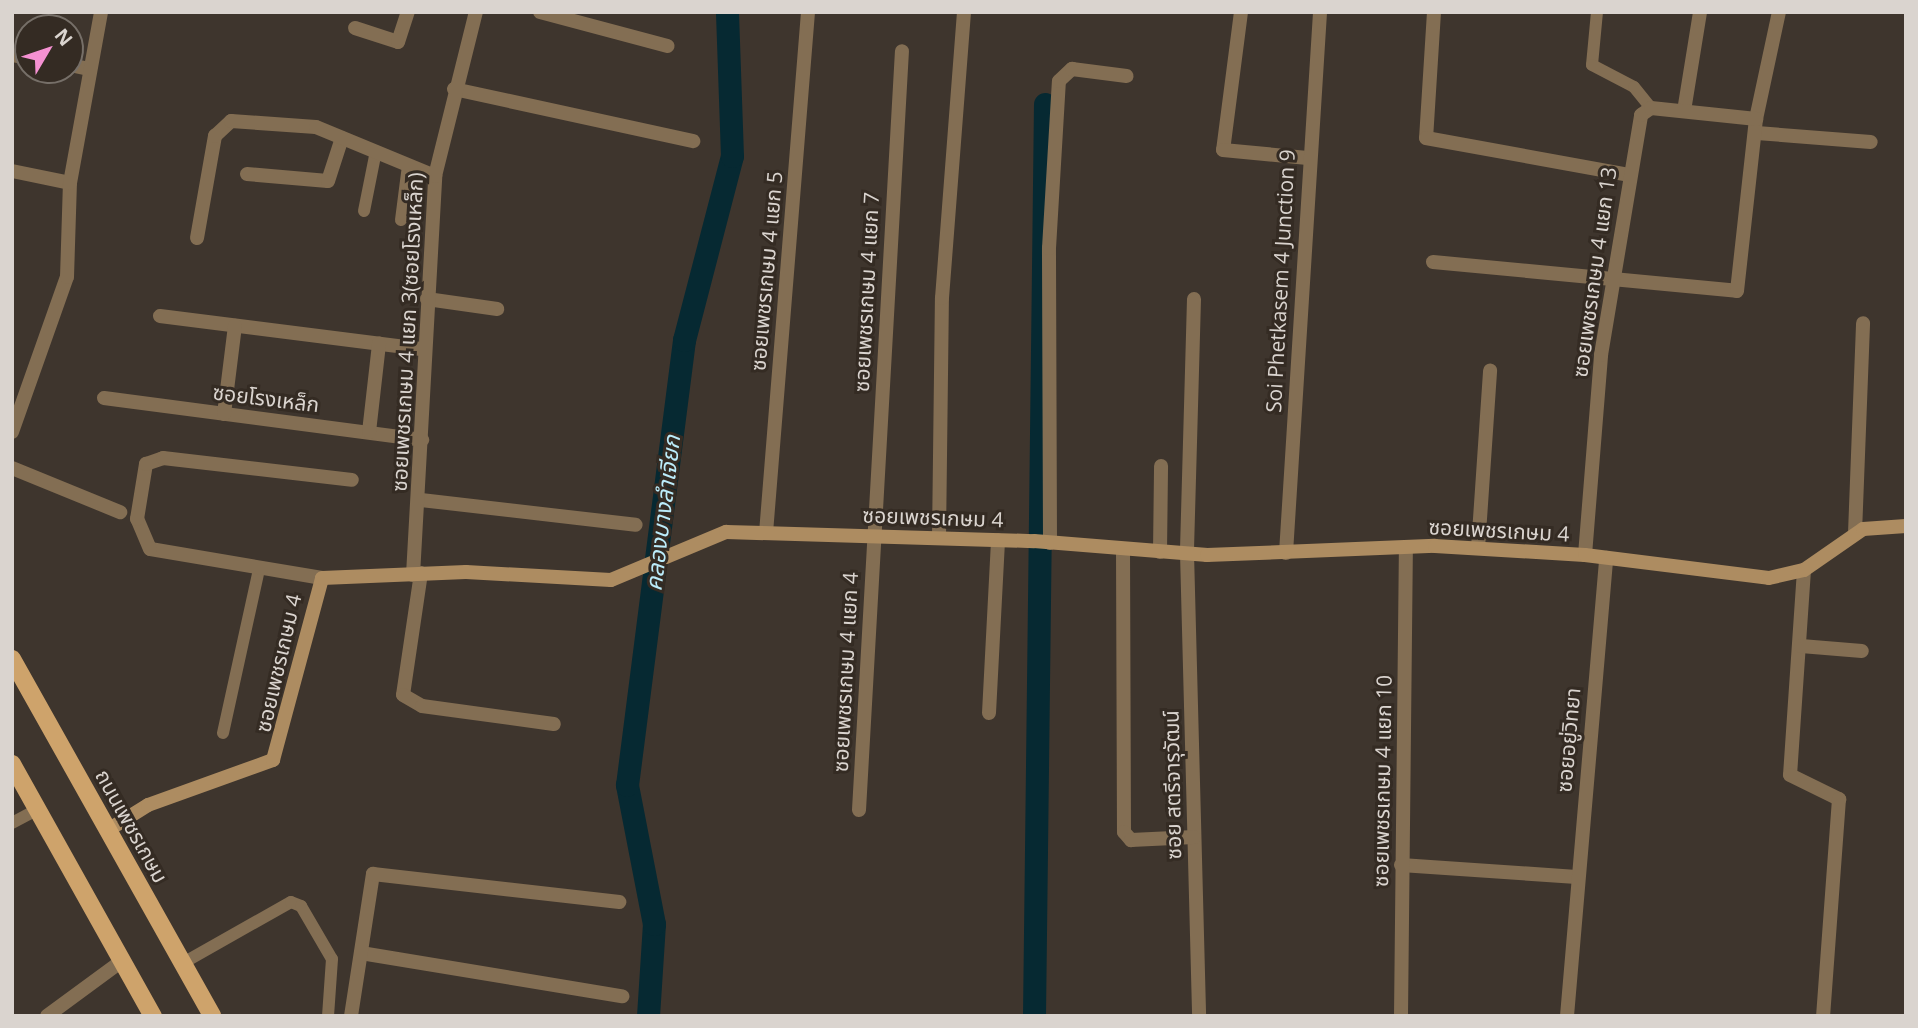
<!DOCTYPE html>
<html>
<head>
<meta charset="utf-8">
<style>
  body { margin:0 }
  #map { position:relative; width:1918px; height:1028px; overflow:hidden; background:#3e352d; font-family:"Open Sans","Noto Sans Thai",sans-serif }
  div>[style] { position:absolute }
  .canal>* { height:23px; margin:-11.5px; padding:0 11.5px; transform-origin:11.5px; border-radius:11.5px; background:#062932 }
  .lane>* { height:12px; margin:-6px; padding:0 6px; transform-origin:6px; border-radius:6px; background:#836e53 }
  .street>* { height:14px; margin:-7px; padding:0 7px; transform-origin:7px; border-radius:7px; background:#836e53 }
  .secondary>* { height:14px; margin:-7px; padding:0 7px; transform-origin:7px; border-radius:7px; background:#ad8c61 }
  .primary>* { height:18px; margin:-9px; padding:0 9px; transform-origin:9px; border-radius:9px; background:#cea36b }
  span { translate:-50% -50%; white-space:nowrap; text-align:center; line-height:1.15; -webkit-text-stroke:6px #342b23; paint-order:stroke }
  .street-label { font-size:21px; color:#dad4cf }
  .water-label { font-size:23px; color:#bbecfa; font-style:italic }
  .frame { position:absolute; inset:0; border:14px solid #dad4cf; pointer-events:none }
  .north { position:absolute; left:14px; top:14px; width:70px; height:70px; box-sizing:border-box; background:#342b23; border:2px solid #766f68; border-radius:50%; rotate:51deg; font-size:19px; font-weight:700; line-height:28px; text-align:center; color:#dad4cf }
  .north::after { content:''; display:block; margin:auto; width:24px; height:32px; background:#f591d2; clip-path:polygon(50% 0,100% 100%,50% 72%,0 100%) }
</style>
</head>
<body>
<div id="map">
  <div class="canal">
    <i style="left:648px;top:1016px;width:92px;rotate:-86.3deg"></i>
    <i style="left:654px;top:924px;width:142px;rotate:-101deg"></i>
    <i style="left:627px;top:785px;width:449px;rotate:-82.7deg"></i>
    <i style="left:684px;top:340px;width:190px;rotate:-75.4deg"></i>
    <i style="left:732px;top:156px;width:144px;rotate:-92deg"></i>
    <i style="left:1034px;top:1016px;width:912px;rotate:-89.31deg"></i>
  </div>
  <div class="lane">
    <i style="left:1597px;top:12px;width:53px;rotate:95.4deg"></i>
    <i style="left:1592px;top:65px;width:47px;rotate:27.6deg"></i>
    <i style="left:1634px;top:87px;width:27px;rotate:51deg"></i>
    <i style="left:364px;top:211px;width:61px;rotate:-78.7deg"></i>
    <i style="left:401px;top:220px;width:55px;rotate:-82.7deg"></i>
    <i style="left:223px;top:733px;width:168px;rotate:-77.6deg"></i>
    <i style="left:12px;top:823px;width:30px;rotate:-28deg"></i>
    <i style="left:183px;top:963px;width:124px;rotate:-29.5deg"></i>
    <i style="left:291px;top:902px;width:11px;rotate:22deg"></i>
    <i style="left:301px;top:906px;width:61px;rotate:59.7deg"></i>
    <i style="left:332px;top:959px;width:57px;rotate:94deg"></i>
  </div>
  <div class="street">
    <i style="left:540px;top:12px;width:132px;rotate:14.9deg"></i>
    <i style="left:1241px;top:12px;width:139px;rotate:97.4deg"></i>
    <i style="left:1223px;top:150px;width:85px;rotate:5.4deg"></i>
    <i style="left:1434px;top:12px;width:126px;rotate:93.6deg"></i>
    <i style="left:1426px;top:138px;width:206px;rotate:10.3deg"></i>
    <i style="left:355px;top:28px;width:45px;rotate:18deg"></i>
    <i style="left:398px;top:42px;width:32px;rotate:-72deg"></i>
    <i style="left:12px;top:55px;width:16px;rotate:11deg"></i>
    <i style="left:70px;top:65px;width:19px;rotate:12deg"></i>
    <i style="left:454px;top:89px;width:245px;rotate:12.3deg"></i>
    <i style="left:1684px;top:111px;width:100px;rotate:-80.8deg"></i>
    <i style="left:1757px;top:133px;width:114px;rotate:4.5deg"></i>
    <i style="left:12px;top:171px;width:59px;rotate:11.7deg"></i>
    <i style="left:247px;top:174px;width:81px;rotate:4.9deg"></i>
    <i style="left:328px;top:181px;width:45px;rotate:-72deg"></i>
    <i style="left:197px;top:238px;width:104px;rotate:-80deg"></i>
    <i style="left:215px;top:136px;width:22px;rotate:-43deg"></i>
    <i style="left:231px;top:121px;width:85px;rotate:4deg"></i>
    <i style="left:316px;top:127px;width:129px;rotate:22.4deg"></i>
    <i style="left:1433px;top:262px;width:305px;rotate:5.4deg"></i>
    <i style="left:1737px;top:291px;width:173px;rotate:-83.7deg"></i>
    <i style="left:1756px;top:119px;width:109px;rotate:-77.9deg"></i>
    <i style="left:427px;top:299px;width:71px;rotate:8.1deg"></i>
    <i style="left:1194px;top:299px;width:254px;rotate:91.6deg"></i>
    <i style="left:1187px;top:553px;width:463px;rotate:88.5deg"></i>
    <i style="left:160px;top:316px;width:265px;rotate:7.2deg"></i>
    <i style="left:104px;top:398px;width:321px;rotate:7.5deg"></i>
    <i style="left:224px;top:414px;width:89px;rotate:-82.9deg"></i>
    <i style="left:12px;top:432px;width:164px;rotate:-70.5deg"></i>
    <i style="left:67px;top:277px;width:94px;rotate:-88.2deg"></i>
    <i style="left:70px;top:183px;width:174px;rotate:-79.7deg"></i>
    <i style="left:369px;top:432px;width:89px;rotate:-83.5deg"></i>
    <i style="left:12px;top:468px;width:117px;rotate:22.2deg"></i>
    <i style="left:421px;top:500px;width:216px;rotate:6.6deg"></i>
    <i style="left:766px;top:533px;width:523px;rotate:-85.39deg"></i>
    <i style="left:1855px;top:533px;width:210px;rotate:-87.8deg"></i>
    <i style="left:939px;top:538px;width:240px;rotate:-89.3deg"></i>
    <i style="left:942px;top:298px;width:287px;rotate:-85.6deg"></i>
    <i style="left:1050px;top:543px;width:295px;rotate:-90.2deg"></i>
    <i style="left:1049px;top:248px;width:167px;rotate:-86.6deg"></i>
    <i style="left:1059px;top:81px;width:18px;rotate:-43deg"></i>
    <i style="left:1072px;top:69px;width:55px;rotate:7.3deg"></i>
    <i style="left:1478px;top:548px;width:178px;rotate:-86.1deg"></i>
    <i style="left:1123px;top:549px;width:283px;rotate:89.8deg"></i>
    <i style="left:1124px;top:832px;width:11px;rotate:49deg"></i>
    <i style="left:1131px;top:840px;width:63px;rotate:-2.7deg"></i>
    <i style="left:1160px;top:552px;width:86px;rotate:-89.3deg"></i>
    <i style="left:1286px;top:553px;width:542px;rotate:-86.4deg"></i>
    <i style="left:1585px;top:555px;width:201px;rotate:-85.4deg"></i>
    <i style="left:1601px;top:355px;width:243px;rotate:-80.5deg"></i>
    <i style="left:1641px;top:115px;width:12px;rotate:-35deg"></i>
    <i style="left:1651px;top:108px;width:106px;rotate:6deg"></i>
    <i style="left:1804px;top:570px;width:205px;rotate:93.9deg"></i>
    <i style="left:1790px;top:775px;width:55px;rotate:26.1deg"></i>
    <i style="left:1839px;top:799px;width:218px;rotate:94.2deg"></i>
    <i style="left:421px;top:573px;width:123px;rotate:98.4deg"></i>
    <i style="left:403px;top:695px;width:22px;rotate:30deg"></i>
    <i style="left:422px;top:706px;width:133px;rotate:7.8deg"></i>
    <i style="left:413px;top:575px;width:400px;rotate:-86.8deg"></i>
    <i style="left:435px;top:176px;width:169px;rotate:-76deg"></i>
    <i style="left:322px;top:578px;width:174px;rotate:-170.4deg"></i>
    <i style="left:150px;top:549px;width:33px;rotate:-113deg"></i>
    <i style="left:137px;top:519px;width:56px;rotate:-80.7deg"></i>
    <i style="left:146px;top:464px;width:18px;rotate:-19deg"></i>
    <i style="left:163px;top:458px;width:190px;rotate:6.6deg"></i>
    <i style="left:1801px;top:646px;width:61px;rotate:4.7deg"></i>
    <i style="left:989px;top:713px;width:173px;rotate:-87deg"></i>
    <i style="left:859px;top:810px;width:760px;rotate:-86.76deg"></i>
    <i style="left:1401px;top:865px;width:176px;rotate:3.9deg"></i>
    <i style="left:361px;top:953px;width:265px;rotate:9.4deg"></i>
    <i style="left:47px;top:1016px;width:93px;rotate:-36.3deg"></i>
    <i style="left:351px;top:1016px;width:144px;rotate:-81.2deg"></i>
    <i style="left:373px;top:874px;width:248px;rotate:6.5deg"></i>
    <i style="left:1401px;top:1016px;width:469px;rotate:-89.4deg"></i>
    <i style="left:1567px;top:1016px;width:460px;rotate:-85.1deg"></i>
  </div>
  <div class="secondary">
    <i style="left:108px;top:830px;width:47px;rotate:-32deg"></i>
    <i style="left:148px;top:805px;width:133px;rotate:-19.8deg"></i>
    <i style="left:273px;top:760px;width:188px;rotate:-74.9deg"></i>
    <i style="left:322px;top:578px;width:144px;rotate:-2.4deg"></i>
    <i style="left:466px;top:572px;width:145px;rotate:3.2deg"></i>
    <i style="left:611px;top:580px;width:125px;rotate:-22.7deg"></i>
    <i style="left:726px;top:532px;width:308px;rotate:1.7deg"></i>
    <i style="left:1034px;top:541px;width:174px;rotate:4.6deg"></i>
    <i style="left:1207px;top:555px;width:228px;rotate:-2.3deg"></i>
    <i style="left:1435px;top:546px;width:150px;rotate:3.4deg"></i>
    <i style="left:1585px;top:555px;width:185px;rotate:7.1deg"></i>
    <i style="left:1769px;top:578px;width:36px;rotate:-13deg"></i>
    <i style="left:1804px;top:570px;width:72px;rotate:-34.8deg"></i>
    <i style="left:1863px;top:529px;width:43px;rotate:-4deg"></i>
  </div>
  <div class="primary">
    <i style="left:12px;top:659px;width:409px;rotate:60.7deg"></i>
    <i style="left:12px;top:764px;width:289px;rotate:60.8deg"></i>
  </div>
  <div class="street-label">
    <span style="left:766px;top:271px;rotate:-85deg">ซอยเพชรเกษม 4 แยก 5</span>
    <span style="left:1594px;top:272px;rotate:-82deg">ซอยเพชรเกษม 4 แยก 13</span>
    <span style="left:1280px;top:281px;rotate:-87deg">Soi Phetkasem 4 Junction 9</span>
    <span style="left:866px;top:292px;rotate:-87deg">ซอยเพชรเกษม 4 แยก 7</span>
    <span style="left:407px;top:332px;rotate:-87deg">ซอยเพชรเกษม 4 แยก 3(ซอยโรงเหล็ก)</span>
    <span style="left:266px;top:398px;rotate:7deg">ซอยโรงเหล็ก</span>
    <span style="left:933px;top:517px;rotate:2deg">ซอยเพชรเกษม 4</span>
    <span style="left:1499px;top:530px;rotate:3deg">ซอยเพชรเกษม 4</span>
    <span style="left:278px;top:663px;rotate:-77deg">ซอยเพชรเกษม 4</span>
    <span style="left:845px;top:672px;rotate:-87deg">ซอยเพชรเกษม 4 แยก 4</span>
    <span style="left:1568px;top:740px;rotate:-85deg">ซอยอยู่วิทยา</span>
    <span style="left:1382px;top:781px;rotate:-89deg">ซอยเพชรเกษม 4 แยก 10</span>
    <span style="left:1172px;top:785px;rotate:-91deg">ซอย สตรีจารุวัฒน์</span>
    <span style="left:132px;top:826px;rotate:61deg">ถนนเพชรเกษม</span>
  </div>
  <div class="water-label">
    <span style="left:662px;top:513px;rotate:-83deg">คลองบางลำเจียก</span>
  </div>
  <div class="frame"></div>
  <div class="north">N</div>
</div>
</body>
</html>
